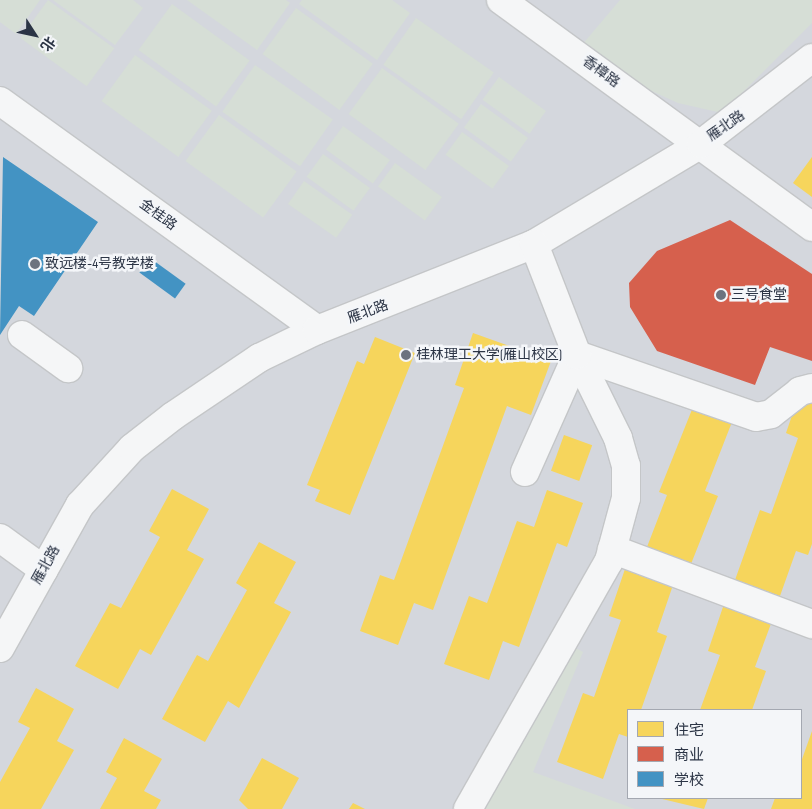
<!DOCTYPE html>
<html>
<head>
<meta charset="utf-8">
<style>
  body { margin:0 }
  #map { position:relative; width:812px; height:809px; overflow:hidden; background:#e6e8ea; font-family:"Sofia Sans Condensed","Noto Sans SC",sans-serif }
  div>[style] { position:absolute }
  .built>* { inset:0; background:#d4d7dd }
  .green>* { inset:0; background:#d6ded6; transform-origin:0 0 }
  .homes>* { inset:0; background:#f6d55c; transform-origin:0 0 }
  .shops>* { inset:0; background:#d6604d }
  .schools>* { inset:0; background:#4393c3; transform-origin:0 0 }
  .roads { filter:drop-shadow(1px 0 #c4c6c8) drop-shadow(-1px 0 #c4c6c8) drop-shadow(0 1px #c4c6c8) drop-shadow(0 -1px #c4c6c8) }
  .minor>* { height:28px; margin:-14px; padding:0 14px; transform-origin:14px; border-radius:14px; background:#f5f6f7 }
  .dots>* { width:14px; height:14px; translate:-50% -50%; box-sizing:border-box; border:2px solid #f4f6f9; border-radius:50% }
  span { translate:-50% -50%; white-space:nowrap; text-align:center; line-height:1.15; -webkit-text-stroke:5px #f4f6f9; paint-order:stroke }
  .street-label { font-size:14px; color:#2b3445 }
  .poi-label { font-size:14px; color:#2b3445 }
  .left { translate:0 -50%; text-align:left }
  .legend { position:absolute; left:627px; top:709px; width:175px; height:90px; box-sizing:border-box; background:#f4f6f9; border:1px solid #a4a8b1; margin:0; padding:6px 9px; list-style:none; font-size:15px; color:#2b3445 }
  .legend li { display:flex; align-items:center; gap:10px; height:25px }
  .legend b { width:25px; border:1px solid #a4a8b1 }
  .north { position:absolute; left:10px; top:10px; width:50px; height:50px; -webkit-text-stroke:4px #f4f6f9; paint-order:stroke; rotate:125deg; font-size:14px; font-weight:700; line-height:20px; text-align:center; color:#2b3445 }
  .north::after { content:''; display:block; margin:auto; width:18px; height:22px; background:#2b3445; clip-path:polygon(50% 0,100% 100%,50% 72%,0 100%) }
</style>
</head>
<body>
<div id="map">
  <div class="built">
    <i style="clip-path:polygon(evenodd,0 0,812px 0,812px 809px,0 809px,0 0,628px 710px,801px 710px,801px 798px,628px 798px,628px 710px)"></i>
  </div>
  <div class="green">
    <i style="clip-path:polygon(0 0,40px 0,16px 34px,0 22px)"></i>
    <i style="left:48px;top:0;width:82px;height:47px;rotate:36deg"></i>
    <i style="clip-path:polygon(53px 0,133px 0,143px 8px,115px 45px)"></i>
    <i style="clip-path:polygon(187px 0,286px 0,290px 3px,257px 50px)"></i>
    <i style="clip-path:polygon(302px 0,392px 0,410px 13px,377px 60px,299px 4px)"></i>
    <i style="clip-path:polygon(620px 0,812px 0,812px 23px,722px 113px,678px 103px,625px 79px,581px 46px)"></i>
    <i style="left:172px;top:4px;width:96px;height:57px;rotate:36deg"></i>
    <i style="left:296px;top:8px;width:95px;height:57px;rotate:36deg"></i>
    <i style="left:416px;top:18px;width:95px;height:57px;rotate:35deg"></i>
    <i style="left:135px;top:55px;width:95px;height:57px;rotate:36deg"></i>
    <i style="left:255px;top:65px;width:95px;height:57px;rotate:35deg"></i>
    <i style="left:382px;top:68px;width:95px;height:57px;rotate:36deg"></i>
    <i style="left:499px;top:77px;width:58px;height:28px;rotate:36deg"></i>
    <i style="left:481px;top:104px;width:58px;height:29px;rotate:36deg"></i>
    <i style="left:219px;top:115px;width:96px;height:57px;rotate:36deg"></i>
    <i style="left:343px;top:126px;width:58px;height:29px;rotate:36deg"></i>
    <i style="left:462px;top:132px;width:58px;height:28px;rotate:36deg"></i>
    <i style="left:323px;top:154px;width:58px;height:28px;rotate:36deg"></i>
    <i style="left:395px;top:163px;width:58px;height:29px;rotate:36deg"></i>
    <i style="left:304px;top:181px;width:59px;height:28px;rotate:35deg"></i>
    <i style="clip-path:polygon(570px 645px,583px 652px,533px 772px,635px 809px,479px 809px)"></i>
  </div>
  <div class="homes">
    <i style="clip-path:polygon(812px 157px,812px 197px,793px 183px)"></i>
    <i style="clip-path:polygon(473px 333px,551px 361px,531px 415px,507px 406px,433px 610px,414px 603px,398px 645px,360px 631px,380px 575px,394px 580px,464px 388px,455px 385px)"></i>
    <i style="clip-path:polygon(375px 337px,415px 353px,350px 515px,315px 501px,320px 490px,307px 485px,357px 361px,364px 364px)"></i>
    <i style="clip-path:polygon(799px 395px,812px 400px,812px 544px,808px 555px,796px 551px,780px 596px,735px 580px,760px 510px,771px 514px,798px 438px,786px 433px)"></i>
    <i style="clip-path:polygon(693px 407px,732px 422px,705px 491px,718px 496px,691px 564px,647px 547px,667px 495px,659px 492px)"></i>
    <i style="left:564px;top:435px;width:30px;height:38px;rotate:20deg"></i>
    <i style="clip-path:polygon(172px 489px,209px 509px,187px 550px,204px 559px,151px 655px,140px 649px,118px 689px,75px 666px,110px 603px,121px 608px,160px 537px,149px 531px)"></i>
    <i style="clip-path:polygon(547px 490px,583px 503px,567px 547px,557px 543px,519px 647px,503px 641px,489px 680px,444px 664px,469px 596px,487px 603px,517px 521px,534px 527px)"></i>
    <i style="clip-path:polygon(259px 542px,296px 562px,274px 603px,291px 612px,239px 708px,228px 701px,205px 742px,162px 719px,197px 655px,208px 661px,247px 590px,236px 583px)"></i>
    <i style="clip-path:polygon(625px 569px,673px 585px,657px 632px,667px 636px,641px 710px,628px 710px,628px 737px,619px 734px,603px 779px,557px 762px,583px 693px,594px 697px,621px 620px,609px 616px)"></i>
    <i style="clip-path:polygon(724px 604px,772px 621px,755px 667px,766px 671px,752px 710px,700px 710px,720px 655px,708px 651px)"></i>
    <i style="clip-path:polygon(36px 688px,74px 709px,57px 741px,74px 750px,41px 809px,0 809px,0 782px,30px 728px,18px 722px)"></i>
    <i style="clip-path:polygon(812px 731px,812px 809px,771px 809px,775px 798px,801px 798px,801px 762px)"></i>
    <i style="clip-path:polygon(124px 738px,162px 759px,144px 791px,161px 800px,156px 809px,100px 809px,117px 778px,106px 772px)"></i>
    <i style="clip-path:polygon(262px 758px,299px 778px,282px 809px,248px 809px,239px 800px)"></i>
    <i style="clip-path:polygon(658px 798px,708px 798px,704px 809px)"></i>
    <i style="clip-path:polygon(353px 803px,365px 809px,349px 809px)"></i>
  </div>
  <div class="shops">
    <i style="clip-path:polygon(730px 220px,812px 274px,812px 361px,770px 347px,755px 385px,657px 351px,630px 307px,629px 283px,657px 251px)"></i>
  </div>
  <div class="schools">
    <i style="clip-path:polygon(3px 157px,98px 222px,34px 316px,19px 306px,0 335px)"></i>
    <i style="left:150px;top:258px;width:44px;height:18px;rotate:36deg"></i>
  </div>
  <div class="roads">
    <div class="minor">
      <i style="left:501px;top:0;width:385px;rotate:36.1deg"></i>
      <i style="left:0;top:101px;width:391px;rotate:35.8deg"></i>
      <i style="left:22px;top:335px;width:57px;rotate:35.7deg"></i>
      <i style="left:525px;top:472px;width:128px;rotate:-66deg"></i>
      <i style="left:577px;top:355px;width:189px;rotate:19.1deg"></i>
      <i style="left:756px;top:417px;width:15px;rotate:-11deg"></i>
      <i style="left:771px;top:414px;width:37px;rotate:-38deg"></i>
      <i style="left:800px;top:391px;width:12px;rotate:-14deg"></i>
      <i style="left:0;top:538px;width:54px;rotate:36deg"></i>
      <i style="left:612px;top:549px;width:214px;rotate:20.6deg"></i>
      <i style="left:0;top:648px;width:164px;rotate:-60.8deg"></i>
      <i style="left:80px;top:505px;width:77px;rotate:-47.6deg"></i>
      <i style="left:132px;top:448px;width:52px;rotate:-38deg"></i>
      <i style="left:173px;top:416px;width:104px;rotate:-34deg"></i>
      <i style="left:259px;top:358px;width:64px;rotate:-25.8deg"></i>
      <i style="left:317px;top:330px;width:233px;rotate:-21.6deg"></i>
      <i style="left:534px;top:244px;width:195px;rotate:-30.9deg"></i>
      <i style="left:701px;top:144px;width:140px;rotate:-37.8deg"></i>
      <i style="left:468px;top:809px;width:285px;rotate:-60.4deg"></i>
      <i style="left:609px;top:561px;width:65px;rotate:-74.9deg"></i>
      <i style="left:626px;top:498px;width:32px;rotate:-90deg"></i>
      <i style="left:626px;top:466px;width:29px;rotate:-106deg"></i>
      <i style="left:618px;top:438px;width:93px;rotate:-116.3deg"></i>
      <i style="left:577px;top:355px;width:119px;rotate:-111.2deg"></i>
    </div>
  </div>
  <div class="dots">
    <i style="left:35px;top:264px;background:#6c737f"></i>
    <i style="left:721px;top:295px;background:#6c737f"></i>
    <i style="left:406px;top:355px;background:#6c737f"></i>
  </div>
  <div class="street-label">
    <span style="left:601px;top:72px;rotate:36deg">香樟路</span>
    <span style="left:726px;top:126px;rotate:-35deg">雁北路</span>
    <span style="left:158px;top:215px;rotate:36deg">金桂路</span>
    <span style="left:368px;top:312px;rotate:-20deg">雁北路</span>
    <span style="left:46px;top:565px;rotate:-61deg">雁北路</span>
  </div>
  <div class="poi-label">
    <span class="left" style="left:45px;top:264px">致远楼-4号教学楼</span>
    <span class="left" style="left:731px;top:295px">三号食堂</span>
    <span class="left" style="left:416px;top:355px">桂林理工大学(雁山校区)</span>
  </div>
  <ul class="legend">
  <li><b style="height:14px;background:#f6d55c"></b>住宅</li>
  <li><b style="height:14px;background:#d6604d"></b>商业</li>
  <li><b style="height:14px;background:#4393c3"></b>学校</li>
  </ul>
  <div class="north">北</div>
</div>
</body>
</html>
